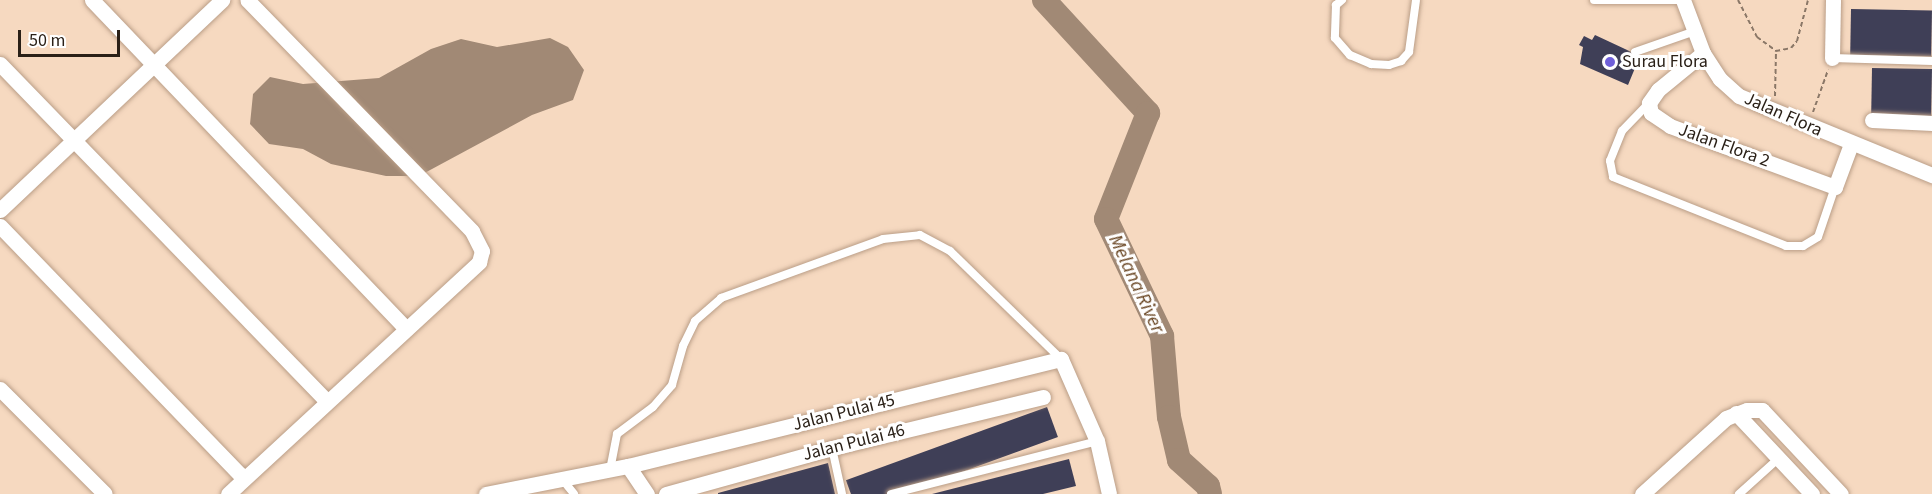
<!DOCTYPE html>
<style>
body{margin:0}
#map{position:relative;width:1932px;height:494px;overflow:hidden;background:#f6d9c0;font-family:"Source Sans 3",sans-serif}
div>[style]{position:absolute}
.water>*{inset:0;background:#a18975}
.river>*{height:24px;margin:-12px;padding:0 12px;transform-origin:12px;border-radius:12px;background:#a18975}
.building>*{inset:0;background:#3f3f57;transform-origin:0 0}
.path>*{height:2px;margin-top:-1px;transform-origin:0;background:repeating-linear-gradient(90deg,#8a7767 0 4.5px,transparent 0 7.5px)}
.roads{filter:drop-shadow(0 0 2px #ba9e87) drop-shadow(0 0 2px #ba9e87)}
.lane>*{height:8px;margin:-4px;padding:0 4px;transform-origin:4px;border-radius:4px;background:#fff}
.street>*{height:15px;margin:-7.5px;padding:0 7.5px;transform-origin:7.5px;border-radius:7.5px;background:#fff}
.dots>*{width:16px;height:16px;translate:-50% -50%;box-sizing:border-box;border:3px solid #fff;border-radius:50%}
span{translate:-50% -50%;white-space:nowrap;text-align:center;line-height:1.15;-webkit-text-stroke:6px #fff;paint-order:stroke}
.poi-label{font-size:18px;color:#2a2017}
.left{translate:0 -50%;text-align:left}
.street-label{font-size:18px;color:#2a2017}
.water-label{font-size:20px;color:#684421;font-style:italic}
.scale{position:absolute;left:18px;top:30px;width:102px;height:27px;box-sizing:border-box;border:3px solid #2a2017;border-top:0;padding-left:8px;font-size:18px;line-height:21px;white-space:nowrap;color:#2a2017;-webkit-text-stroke:4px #fff;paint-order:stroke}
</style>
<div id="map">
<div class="water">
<i style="clip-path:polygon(550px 38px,568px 47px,584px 70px,573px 100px,532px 115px,419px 176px,386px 176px,331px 164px,303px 149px,269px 144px,250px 124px,253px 94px,270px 77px,303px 84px,379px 78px,431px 49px,461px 39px,497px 47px)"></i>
</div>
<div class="river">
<i style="left:1044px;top:0;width:154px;rotate:47.4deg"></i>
<i style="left:1148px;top:113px;width:114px;rotate:111.6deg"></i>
<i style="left:1106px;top:219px;width:130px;rotate:64.4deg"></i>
<i style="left:1162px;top:336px;width:81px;rotate:85.1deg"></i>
<i style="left:1169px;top:417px;width:44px;rotate:76.9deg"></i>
<i style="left:1179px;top:460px;width:39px;rotate:42deg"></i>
<i style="left:1208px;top:486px;width:8px;rotate:76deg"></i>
</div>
<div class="building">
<i style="left:1851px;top:9px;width:81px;height:46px;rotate:1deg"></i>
<i style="clip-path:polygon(1595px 35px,1640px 56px,1628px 85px,1580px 64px,1583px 47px,1579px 45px,1584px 36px,1592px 40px)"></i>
<i style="left:1872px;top:68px;width:60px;height:47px;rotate:1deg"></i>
<i style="left:1047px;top:407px;width:32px;height:214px;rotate:70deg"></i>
<i style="clip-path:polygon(1069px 459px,1076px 486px,1043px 494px,932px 494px)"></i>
<i style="clip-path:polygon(828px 463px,835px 494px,718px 494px,718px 493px)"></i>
</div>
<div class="path">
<i style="left:1738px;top:0;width:42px;rotate:62.8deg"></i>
<i style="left:1757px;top:37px;width:24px;rotate:36deg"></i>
<i style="left:1776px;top:51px;width:15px;rotate:-11deg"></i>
<i style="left:1791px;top:48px;width:9px;rotate:-49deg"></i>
<i style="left:1797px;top:41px;width:42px;rotate:-75deg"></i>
<i style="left:1775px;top:96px;width:45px;rotate:-88.7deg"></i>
<i style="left:1813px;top:112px;width:45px;rotate:-70.3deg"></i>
</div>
<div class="roads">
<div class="lane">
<i style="left:1342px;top:0;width:8px;rotate:140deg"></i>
<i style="left:1336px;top:5px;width:33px;rotate:92deg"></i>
<i style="left:1335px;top:38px;width:23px;rotate:49deg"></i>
<i style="left:1350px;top:55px;width:23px;rotate:23deg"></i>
<i style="left:1371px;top:64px;width:18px;rotate:3deg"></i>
<i style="left:1389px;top:65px;width:13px;rotate:-18deg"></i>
<i style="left:1401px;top:61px;width:12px;rotate:-48deg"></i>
<i style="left:1409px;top:52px;width:52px;rotate:-82.3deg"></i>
<i style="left:1594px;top:0;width:86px"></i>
<i style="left:1635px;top:52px;width:60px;rotate:-19.3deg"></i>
<i style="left:1832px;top:58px;width:100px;rotate:1.7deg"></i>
<i style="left:1649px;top:103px;width:39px;rotate:134deg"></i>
<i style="left:1622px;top:131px;width:32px;rotate:112deg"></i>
<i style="left:1610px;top:161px;width:16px;rotate:79deg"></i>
<i style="left:1613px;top:177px;width:186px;rotate:21.7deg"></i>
<i style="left:1786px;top:246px;width:17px"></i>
<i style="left:1803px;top:246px;width:17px;rotate:-31deg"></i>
<i style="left:1818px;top:237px;width:53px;rotate:-71.2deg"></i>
<i style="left:832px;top:448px;width:47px;rotate:77.7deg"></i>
<i style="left:610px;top:470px;width:37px;rotate:-79deg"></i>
<i style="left:617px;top:434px;width:45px;rotate:-36.9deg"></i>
<i style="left:653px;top:407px;width:29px;rotate:-49deg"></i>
<i style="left:672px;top:385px;width:41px;rotate:-74.2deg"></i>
<i style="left:683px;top:346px;width:28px;rotate:-64deg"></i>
<i style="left:695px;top:321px;width:35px;rotate:-41deg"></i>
<i style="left:721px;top:298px;width:172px;rotate:-20deg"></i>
<i style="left:883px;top:239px;width:37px;rotate:-6deg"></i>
<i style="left:920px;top:235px;width:34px;rotate:28deg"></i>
<i style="left:950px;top:251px;width:155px;rotate:44.2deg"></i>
<i style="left:562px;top:479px;width:19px;rotate:51deg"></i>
<i style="left:891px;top:494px;width:213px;rotate:-14.4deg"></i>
<i style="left:1739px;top:494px;width:54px;rotate:-42deg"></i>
</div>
<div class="street">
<i style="left:92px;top:0;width:455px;rotate:46.3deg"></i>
<i style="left:1683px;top:0;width:57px;rotate:69.3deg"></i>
<i style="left:1703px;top:53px;width:31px;rotate:57deg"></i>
<i style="left:1720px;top:79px;width:25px;rotate:42deg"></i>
<i style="left:1739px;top:96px;width:209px;rotate:22.3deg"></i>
<i style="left:1703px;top:53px;width:58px;rotate:140.6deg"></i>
<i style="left:1658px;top:90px;width:16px;rotate:125deg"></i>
<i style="left:1649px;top:103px;width:10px;rotate:79deg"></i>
<i style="left:1651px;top:113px;width:23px;rotate:34deg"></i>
<i style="left:1670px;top:126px;width:176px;rotate:20.3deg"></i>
<i style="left:1835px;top:187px;width:46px;rotate:-69.6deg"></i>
<i style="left:1832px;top:58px;width:58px;rotate:-89deg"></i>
<i style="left:0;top:64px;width:470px;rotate:45.9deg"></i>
<i style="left:1872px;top:120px;width:60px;rotate:2.9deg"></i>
<i style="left:0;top:210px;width:306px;rotate:-43.4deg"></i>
<i style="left:0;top:226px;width:351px;rotate:46deg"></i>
<i style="left:0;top:389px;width:148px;rotate:45deg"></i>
<i style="left:1736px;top:413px;width:111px;rotate:46.8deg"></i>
<i style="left:628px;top:466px;width:34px;rotate:56deg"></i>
<i style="left:228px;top:494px;width:342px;rotate:-42.7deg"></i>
<i style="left:479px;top:262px;width:11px;rotate:-75deg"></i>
<i style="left:482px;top:251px;width:22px;rotate:-117deg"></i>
<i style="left:472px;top:231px;width:322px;rotate:-134.2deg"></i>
<i style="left:486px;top:494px;width:145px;rotate:-11.2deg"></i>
<i style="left:628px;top:466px;width:446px;rotate:-13.9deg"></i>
<i style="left:1061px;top:359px;width:90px;rotate:66.3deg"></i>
<i style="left:1097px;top:441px;width:54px;rotate:77.2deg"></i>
<i style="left:666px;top:494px;width:172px;rotate:-15.5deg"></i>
<i style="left:832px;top:448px;width:217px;rotate:-13.6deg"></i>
<i style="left:1642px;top:494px;width:113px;rotate:-42.1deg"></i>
<i style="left:1726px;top:418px;width:22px;rotate:-21deg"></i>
<i style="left:1747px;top:410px;width:15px"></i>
<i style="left:1762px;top:410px;width:115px;rotate:46.8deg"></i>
</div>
</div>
<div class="dots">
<i style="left:1610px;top:62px;background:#6f5fd9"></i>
</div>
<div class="poi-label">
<span class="left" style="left:1622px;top:62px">Surau Flora</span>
</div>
<div class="street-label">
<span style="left:1783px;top:115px;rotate:24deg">Jalan Flora</span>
<span style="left:1724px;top:146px;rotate:20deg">Jalan Flora 2</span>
<span style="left:844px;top:413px;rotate:-14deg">Jalan Pulai 45</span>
<span style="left:854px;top:443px;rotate:-14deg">Jalan Pulai 46</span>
</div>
<div class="water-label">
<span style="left:1136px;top:284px;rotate:65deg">Melana River</span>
</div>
<div class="scale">50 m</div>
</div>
